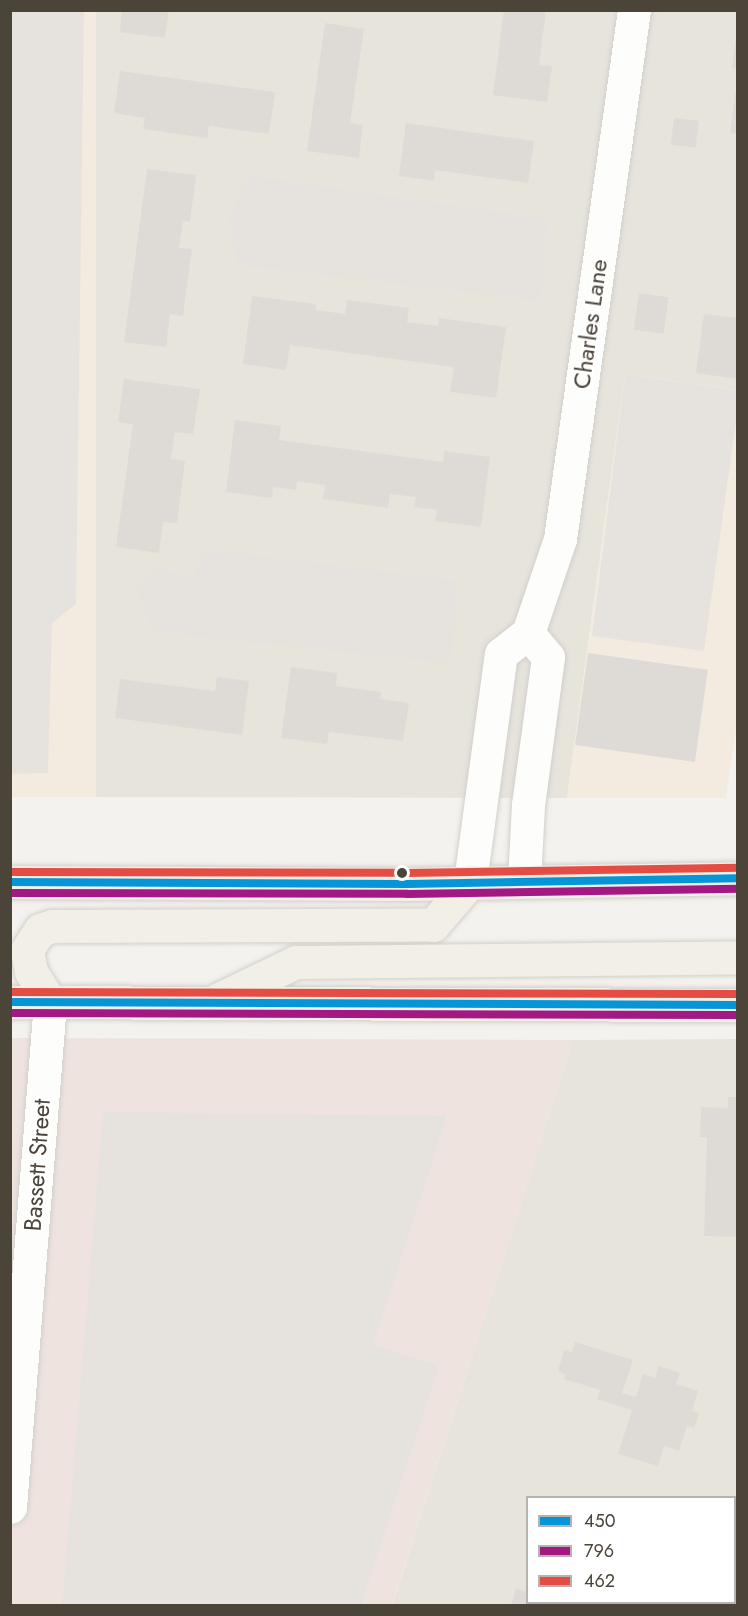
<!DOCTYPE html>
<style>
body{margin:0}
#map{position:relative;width:748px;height:1616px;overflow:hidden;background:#f4f2ee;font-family:Jost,sans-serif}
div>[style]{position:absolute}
.residential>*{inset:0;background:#e7e4dc}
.commercial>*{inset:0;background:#f3ebdf;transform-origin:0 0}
.medical>*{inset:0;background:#eee3df}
.parking>*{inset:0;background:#e6e3df}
.building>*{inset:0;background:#dedbd6;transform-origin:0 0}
.roads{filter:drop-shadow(0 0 2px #d2d0cb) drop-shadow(0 0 2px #d2d0cb)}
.minor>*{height:33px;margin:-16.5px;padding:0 16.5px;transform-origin:16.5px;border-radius:16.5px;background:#fdfdfc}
.major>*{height:33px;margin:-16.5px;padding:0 16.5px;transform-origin:16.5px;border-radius:16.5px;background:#f2efe6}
.bus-1>*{height:8px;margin:-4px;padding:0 4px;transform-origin:4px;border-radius:4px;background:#0696d7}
.bus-2>*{height:8px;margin:-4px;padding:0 4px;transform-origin:4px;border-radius:4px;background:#a31984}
.bus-3>*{height:8px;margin:-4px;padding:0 4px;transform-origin:4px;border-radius:4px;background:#e54c44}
.dots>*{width:16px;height:16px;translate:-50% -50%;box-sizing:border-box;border:3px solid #fff;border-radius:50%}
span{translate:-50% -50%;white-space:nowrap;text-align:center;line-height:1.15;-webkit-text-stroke:4.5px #fff;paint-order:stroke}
.street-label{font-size:24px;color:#4b4439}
.frame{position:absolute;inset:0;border:12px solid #4b4439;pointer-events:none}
.legend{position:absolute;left:526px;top:1496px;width:210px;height:108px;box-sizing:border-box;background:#fff;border:2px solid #b7b4b0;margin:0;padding:8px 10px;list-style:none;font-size:18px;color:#4b4439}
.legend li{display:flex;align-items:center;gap:12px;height:30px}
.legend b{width:30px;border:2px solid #b7b4b0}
</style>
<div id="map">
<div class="residential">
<i style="clip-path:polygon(96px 11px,737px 11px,737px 390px,625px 374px,567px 798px,87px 797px)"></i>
<i style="clip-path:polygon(evenodd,737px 1039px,737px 1605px,392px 1606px,573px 1040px,737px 1039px,528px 1498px,734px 1498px,734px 1602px,528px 1602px,528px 1498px)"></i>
</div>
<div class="commercial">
<i style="left:11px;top:11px;width:85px;height:786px"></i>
<i style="clip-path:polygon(625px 374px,737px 390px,738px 715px,726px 798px,567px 798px)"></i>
</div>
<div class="medical">
<i style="clip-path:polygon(11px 1038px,573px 1040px,392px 1605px,11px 1606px)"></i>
</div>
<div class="parking">
<i style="clip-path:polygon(10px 11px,84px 11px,76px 604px,52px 623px,48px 773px,10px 774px)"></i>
<i style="clip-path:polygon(248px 176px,548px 219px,540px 301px,238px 265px,228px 219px)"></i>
<i style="clip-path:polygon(625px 374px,737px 390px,737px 414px,704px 651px,592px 636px)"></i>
<i style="clip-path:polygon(204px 549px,459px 581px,450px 663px,154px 632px,136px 589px,158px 569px,194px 577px)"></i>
<i style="clip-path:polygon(103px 1112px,447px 1116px,373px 1345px,439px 1366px,361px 1605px,62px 1605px)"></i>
</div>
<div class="building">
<i style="clip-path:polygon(122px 10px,169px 10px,165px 38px,120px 32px)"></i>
<i style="clip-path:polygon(504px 10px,546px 10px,539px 65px,552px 66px,547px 102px,493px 95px)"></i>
<i style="clip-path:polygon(325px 23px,364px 29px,350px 123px,363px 125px,359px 158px,307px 151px)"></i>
<i style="clip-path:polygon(736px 38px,738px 38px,738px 69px,732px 68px)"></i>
<i style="clip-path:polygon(120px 71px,275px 92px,269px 134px,209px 126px,207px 138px,143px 129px,145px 118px,114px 113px)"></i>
<i style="clip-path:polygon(735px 94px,738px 94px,738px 134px,730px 133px)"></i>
<i style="left:674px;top:118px;width:25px;height:27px;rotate:7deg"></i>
<i style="clip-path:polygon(406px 123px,534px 141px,528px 183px,435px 170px,434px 181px,399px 176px)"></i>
<i style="clip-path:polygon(147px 169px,196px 175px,190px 222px,183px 221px,179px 248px,192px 249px,183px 316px,170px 314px,166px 347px,124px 342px)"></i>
<i style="left:639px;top:293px;width:30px;height:37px;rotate:8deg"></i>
<i style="clip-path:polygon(252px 296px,316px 304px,316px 310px,345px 314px,347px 300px,409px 308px,407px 322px,438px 326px,439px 318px,506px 327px,496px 398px,450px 392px,454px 367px,290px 345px,286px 370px,243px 364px)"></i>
<i style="clip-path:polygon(704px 314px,738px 318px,738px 379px,696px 373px)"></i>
<i style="clip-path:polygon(124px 379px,200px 389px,193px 434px,175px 432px,171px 459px,185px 461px,177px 523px,163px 522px,159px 553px,116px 547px,133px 424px,118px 422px)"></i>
<i style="clip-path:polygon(235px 420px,281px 426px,279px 440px,443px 462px,444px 451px,490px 457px,481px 527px,435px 521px,437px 510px,414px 507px,416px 497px,390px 494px,388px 508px,323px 499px,325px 485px,297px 481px,296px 490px,273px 487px,272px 498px,226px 492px)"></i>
<i style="left:588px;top:653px;width:121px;height:93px;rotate:8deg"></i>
<i style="clip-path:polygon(291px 667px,337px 673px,336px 686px,381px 692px,380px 699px,409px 703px,403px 741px,329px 732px,327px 744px,281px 738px)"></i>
<i style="clip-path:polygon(217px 677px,249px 681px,242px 735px,115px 718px,120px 679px,215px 691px)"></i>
<i style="clip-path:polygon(728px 1097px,738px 1097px,738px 1237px,704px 1236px,707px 1137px,700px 1137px,701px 1107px,728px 1108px)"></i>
<i style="clip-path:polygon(575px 1342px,633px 1360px,622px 1393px,636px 1397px,643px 1374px,655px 1378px,659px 1366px,680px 1373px,676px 1384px,698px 1391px,692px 1411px,699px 1413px,694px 1428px,687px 1426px,679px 1451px,664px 1446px,658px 1466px,618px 1454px,632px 1410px,597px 1399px,600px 1390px,564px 1379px,565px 1374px,558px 1371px,564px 1350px,572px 1352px)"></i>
<i style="clip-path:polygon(516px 1589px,528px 1592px,528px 1602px,567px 1606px,511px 1606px)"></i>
</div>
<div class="roads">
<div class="minor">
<i style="left:524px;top:881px;width:76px;rotate:-87deg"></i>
<i style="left:528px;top:805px;width:149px;rotate:-82.3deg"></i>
<i style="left:548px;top:657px;width:31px;rotate:-130deg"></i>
<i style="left:470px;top:882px;width:230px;rotate:-82.3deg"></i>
<i style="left:501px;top:654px;width:34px;rotate:-38deg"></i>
<i style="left:528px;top:633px;width:99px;rotate:-71.2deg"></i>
<i style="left:560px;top:539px;width:534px;rotate:-82.04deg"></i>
<i style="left:10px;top:1507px;width:507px;rotate:-85.47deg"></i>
</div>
<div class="major">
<i style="left:10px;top:882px;width:397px;rotate:0.3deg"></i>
<i style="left:407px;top:884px;width:331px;rotate:-1deg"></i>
<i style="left:217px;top:1000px;width:88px;rotate:-25.7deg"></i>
<i style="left:296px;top:962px;width:442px;rotate:-0.6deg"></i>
<i style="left:10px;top:1002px;width:728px;rotate:0.24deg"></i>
<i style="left:50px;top:1002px;width:36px;rotate:-122deg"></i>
<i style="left:31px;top:971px;width:21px;rotate:-101deg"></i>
<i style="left:27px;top:950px;width:24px;rotate:-57deg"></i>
<i style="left:40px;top:930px;width:13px;rotate:-18deg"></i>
<i style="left:52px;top:926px;width:381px;rotate:-0.2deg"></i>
<i style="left:433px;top:925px;width:57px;rotate:-49.3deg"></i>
</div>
</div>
<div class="bus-1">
<i style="left:10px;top:882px;width:397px;rotate:0.3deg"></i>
<i style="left:407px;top:884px;width:331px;rotate:-1deg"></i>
<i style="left:10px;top:1002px;width:728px;rotate:0.24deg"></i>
</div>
<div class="bus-2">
<i style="left:10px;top:893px;width:397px;rotate:0.1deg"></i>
<i style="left:407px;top:894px;width:331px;rotate:-0.9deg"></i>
<i style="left:10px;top:1013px;width:728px;rotate:0.16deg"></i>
</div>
<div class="bus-3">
<i style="left:10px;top:872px;width:397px;rotate:0.1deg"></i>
<i style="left:407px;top:873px;width:331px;rotate:-0.9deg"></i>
<i style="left:10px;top:992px;width:728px;rotate:0.16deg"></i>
</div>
<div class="dots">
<i style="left:402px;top:873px;background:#4b4439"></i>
</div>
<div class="street-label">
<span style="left:590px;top:324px;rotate:-82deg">Charles Lane</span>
<span style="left:37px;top:1165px;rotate:-86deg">Bassett Street</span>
</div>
<div class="frame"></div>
<ul class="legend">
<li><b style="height:8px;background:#0696d7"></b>450</li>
<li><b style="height:8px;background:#a31984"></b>796</li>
<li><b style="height:8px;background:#e54c44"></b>462</li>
</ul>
</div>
